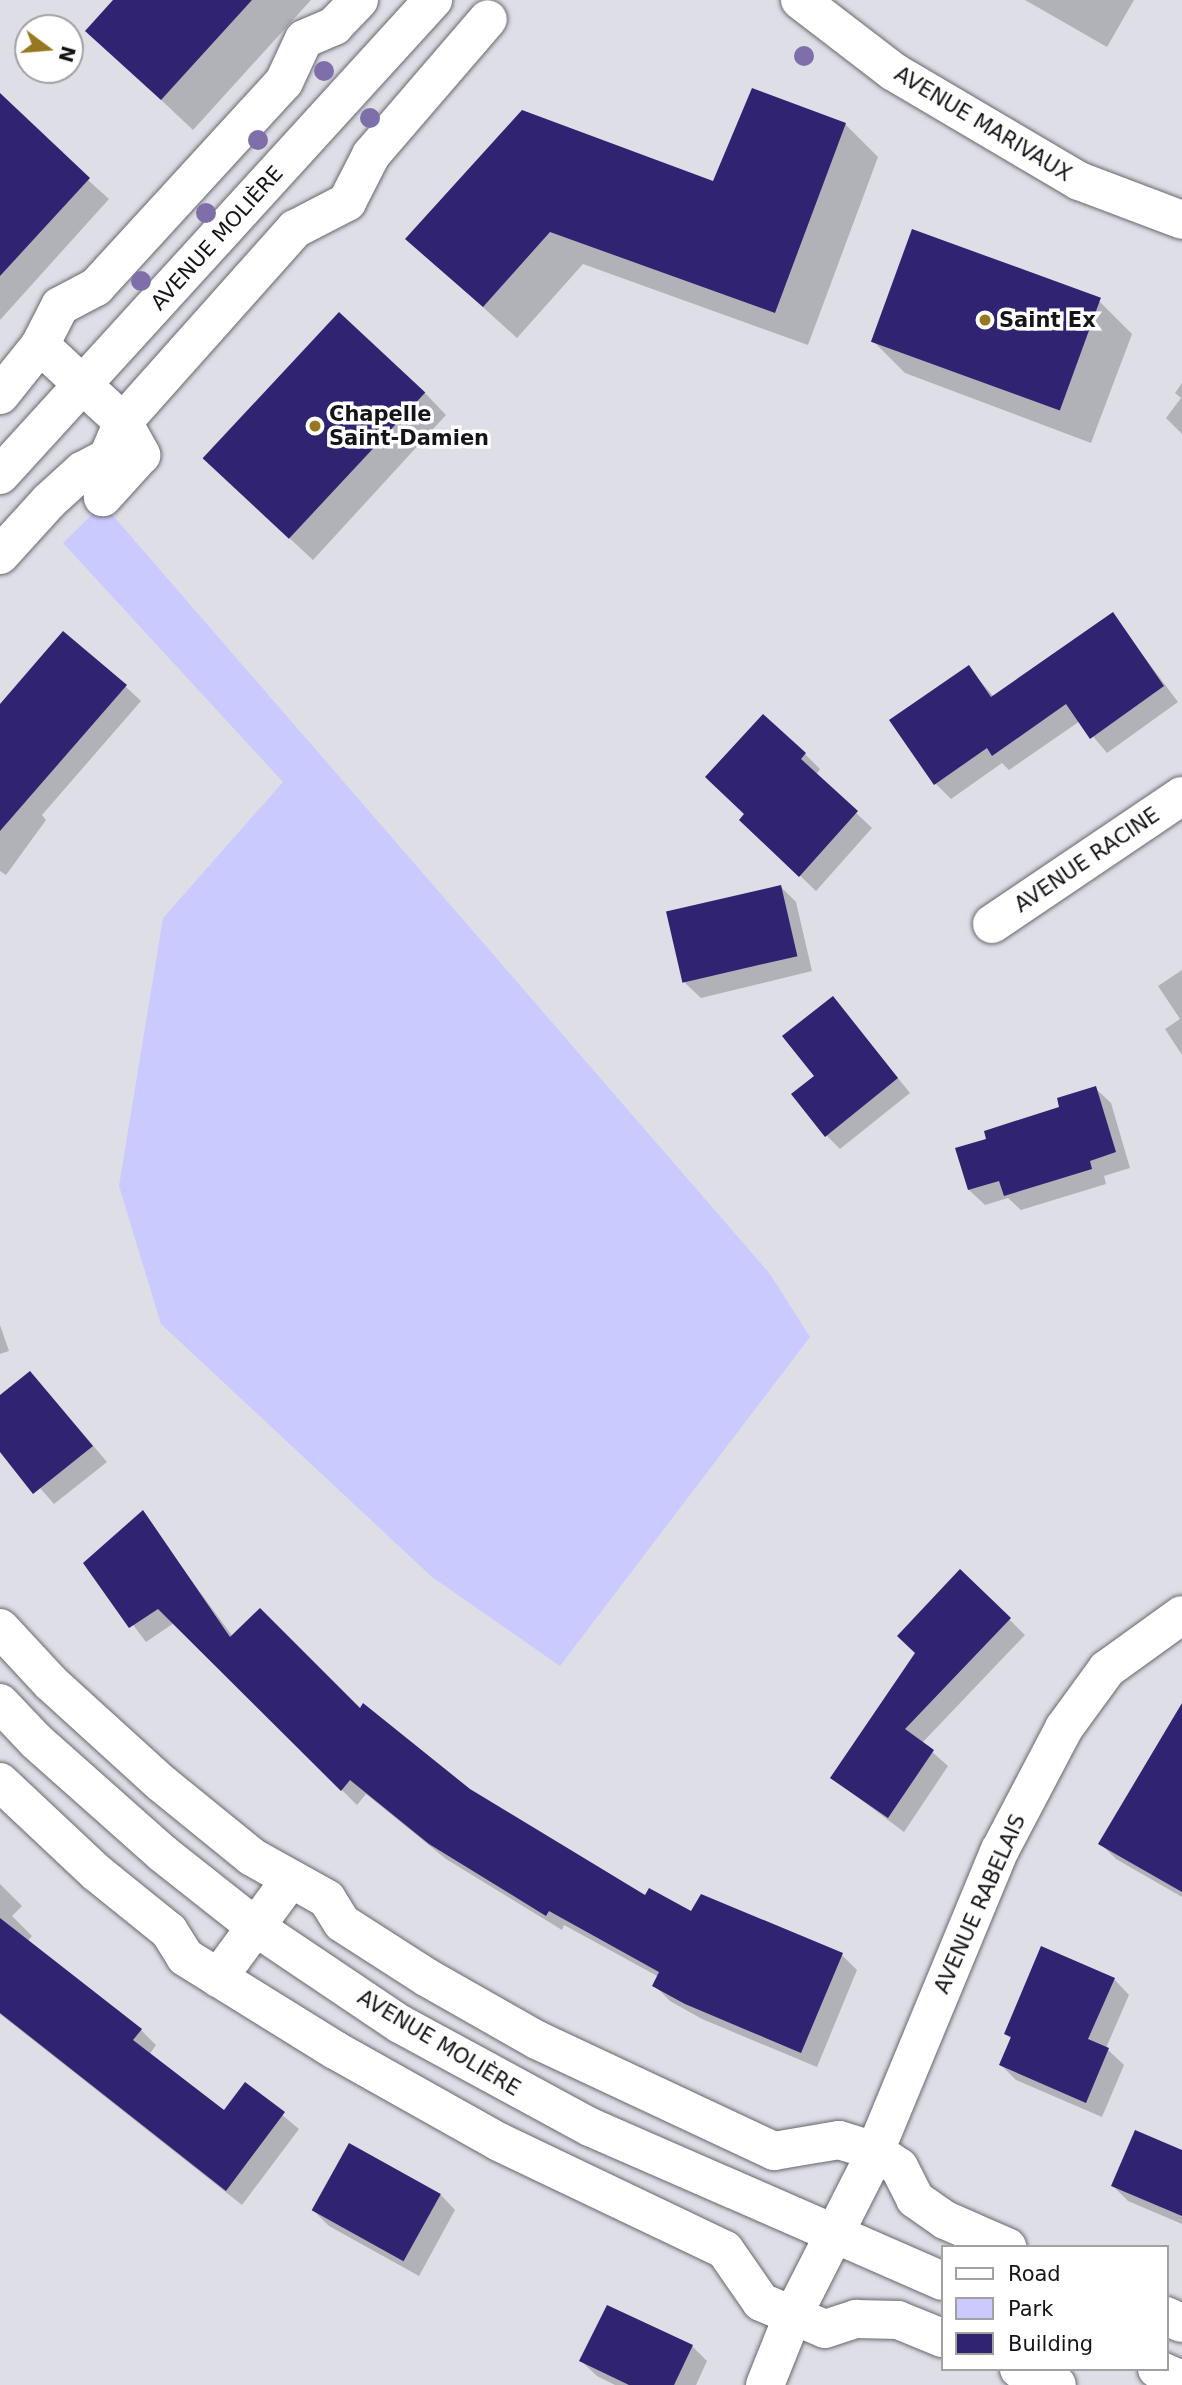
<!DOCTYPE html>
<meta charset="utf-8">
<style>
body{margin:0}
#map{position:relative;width:1182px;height:2385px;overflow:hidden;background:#dedee7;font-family:"DejaVu Sans",sans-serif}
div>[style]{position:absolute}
.green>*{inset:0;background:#cacaff}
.shadow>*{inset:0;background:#0003}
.building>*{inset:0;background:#302371;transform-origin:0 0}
.roads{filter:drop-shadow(0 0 2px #67676e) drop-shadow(0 0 2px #67676e)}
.minor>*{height:38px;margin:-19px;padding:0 19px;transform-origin:19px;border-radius:19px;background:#fff}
.trees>*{width:20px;height:20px;margin:-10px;border-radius:50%;background:#7e6fab}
.dots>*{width:19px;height:19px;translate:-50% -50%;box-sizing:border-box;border:4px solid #fff;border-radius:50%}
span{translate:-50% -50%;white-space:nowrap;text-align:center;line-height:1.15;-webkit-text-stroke:7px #fff;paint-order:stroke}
.street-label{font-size:21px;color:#141518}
.poi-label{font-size:21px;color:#141518;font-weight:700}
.left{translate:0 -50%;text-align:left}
.legend{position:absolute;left:941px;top:2245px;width:228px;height:126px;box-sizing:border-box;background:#fff;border:2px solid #a1a1a3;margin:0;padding:9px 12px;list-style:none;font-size:21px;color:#141518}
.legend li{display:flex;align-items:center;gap:14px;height:35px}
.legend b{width:35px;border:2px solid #a1a1a3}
.north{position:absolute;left:14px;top:14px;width:70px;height:70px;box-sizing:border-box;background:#fff;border:2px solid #a1a1a3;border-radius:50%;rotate:106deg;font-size:19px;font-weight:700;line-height:28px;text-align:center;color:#141518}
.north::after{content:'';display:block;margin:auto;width:24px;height:32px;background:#97771f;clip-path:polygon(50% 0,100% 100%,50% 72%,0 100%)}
</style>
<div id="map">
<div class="green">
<i style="clip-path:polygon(103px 504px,770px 1274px,810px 1337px,560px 1666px,432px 1577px,161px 1324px,119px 1186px,163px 918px,283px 782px,63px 543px)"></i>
</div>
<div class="shadow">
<i style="clip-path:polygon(116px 0,311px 0,193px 130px,88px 31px)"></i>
<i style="clip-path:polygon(1025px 0,1134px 0,1107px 47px)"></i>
<i style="clip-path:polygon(0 101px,109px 199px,0 320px)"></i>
<i style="clip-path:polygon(845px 124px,878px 157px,808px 345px,583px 264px,517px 338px,408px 239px,714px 183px)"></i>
<i style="clip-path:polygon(913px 231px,1099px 301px,1132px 334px,1091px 443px,905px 373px,872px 340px)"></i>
<i style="clip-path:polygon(1182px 383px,1182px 434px,1166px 418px,1181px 398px,1175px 393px)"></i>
<i style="clip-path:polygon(425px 393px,446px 415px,313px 560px,228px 481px)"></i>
<i style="clip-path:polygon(1112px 614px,1178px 702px,1107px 753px,1080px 721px,1009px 770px,1002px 763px,951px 799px,936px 784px,968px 667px,994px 697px)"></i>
<i style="clip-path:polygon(125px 686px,141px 701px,42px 815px,46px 820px,6px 875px,0 871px,0 707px)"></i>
<i style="clip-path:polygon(805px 754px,820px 769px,816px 775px,872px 828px,816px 891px,742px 820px)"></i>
<i style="clip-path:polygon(781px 887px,796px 902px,812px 971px,701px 998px,685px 983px)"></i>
<i style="clip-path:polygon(1182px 970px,1182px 1055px,1165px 1029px,1180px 1019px,1158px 986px)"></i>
<i style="clip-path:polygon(833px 998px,910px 1093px,840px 1149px,826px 1135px,817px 1076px)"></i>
<i style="clip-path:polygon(1095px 1088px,1111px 1103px,1130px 1168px,1104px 1176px,1106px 1184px,1021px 1210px,1008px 1198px,985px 1205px,969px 1190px,989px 1140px,1061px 1108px)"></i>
<i style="clip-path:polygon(0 1325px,9px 1351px,0 1354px)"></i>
<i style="clip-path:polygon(45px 1389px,107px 1462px,54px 1504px,0 1442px,0 1397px)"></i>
<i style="clip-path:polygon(142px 1513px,233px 1637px,360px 1710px,469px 1790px,645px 1898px,842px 1955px,857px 1970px,817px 2067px,702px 2019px,670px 2001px,654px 1985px,659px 1977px,564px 1925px,562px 1930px,446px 1859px,366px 1794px,357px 1805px,174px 1623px,146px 1642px,86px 1563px)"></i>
<i style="clip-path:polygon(960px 1571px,1025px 1635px,922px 1743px,948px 1766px,904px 1832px,832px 1778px,917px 1653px)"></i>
<i style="clip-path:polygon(1182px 1757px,1182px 1897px,1116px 1859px,1101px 1844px)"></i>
<i style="clip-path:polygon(0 1884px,22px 1906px,12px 1916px,32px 1936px,27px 1942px,141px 2030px,156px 2045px,149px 2055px,224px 2112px,245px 2084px,299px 2129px,242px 2205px,0 2014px)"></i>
<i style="clip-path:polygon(1114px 1979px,1129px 1995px,1106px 2048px,1124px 2065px,1102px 2117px,1016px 2080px,1001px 2065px,1012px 2040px,1006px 2034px)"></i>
<i style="clip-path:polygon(1182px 2152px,1182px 2224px,1128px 2201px,1113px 2186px)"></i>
<i style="clip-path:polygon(440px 2194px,455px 2210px,419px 2276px,329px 2226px,314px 2211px)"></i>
<i style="clip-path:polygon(692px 2346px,707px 2361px,696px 2385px,615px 2385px,597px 2376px,581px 2361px)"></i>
</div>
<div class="building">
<i style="clip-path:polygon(113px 0,252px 0,161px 100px,85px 31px)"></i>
<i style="clip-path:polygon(752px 88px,846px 123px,775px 313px,550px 232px,483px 307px,405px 239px,522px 110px,713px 181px)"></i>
<i style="clip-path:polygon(0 93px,90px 178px,0 276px)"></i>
<i style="left:912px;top:229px;width:201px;height:120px;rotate:20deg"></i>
<i style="left:339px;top:312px;width:118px;height:200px;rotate:43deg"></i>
<i style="clip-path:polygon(1113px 612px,1164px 686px,1090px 739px,1066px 704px,992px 756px,987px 748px,934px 785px,889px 720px,969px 665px,991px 697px)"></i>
<i style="clip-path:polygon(63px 631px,127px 685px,0 831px,0 704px)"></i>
<i style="clip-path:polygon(763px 714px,806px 753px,801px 759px,858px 811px,799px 877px,739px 820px,744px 814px,705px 777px)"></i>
<i style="left:781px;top:885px;width:73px;height:118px;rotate:77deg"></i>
<i style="clip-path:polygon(833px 996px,898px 1078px,825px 1137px,791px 1094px,814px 1076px,782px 1036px)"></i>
<i style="clip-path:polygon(1096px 1086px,1116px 1152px,1090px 1161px,1092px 1169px,1004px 1196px,999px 1181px,968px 1190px,955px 1148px,986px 1139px,984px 1131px,1059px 1107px,1057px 1098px)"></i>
<i style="clip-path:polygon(30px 1371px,93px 1446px,33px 1494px,0 1452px,0 1395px)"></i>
<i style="clip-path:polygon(143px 1510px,230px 1637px,260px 1608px,360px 1708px,363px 1703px,470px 1789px,645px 1895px,649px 1888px,691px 1911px,701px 1894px,843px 1953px,801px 2053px,685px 2004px,652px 1986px,659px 1972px,549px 1911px,546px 1916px,429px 1844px,350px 1780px,341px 1791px,158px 1609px,129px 1628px,83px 1563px)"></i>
<i style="clip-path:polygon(960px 1569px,1011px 1618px,905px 1729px,934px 1750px,888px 1818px,830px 1778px,915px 1653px,897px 1636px)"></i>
<i style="clip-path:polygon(1182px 1703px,1182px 1892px,1098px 1844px)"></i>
<i style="clip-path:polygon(0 1918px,142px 2029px,133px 2040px,224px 2110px,245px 2082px,285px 2112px,226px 2191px,0 2013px)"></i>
<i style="clip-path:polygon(1041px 1946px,1115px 1978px,1088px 2039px,1109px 2048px,1086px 2103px,999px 2065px,1011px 2037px,1004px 2034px)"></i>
<i style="clip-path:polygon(1135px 2130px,1182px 2150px,1182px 2216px,1111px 2186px)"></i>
<i style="left:349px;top:2143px;width:105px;height:77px;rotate:29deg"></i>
<i style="clip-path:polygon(607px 2305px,693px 2345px,674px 2385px,629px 2385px,579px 2361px)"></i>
</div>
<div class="roads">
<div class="minor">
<i style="left:800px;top:0;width:118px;rotate:37.5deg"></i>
<i style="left:894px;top:72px;width:215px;rotate:30.5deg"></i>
<i style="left:1079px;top:181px;width:110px;rotate:20.7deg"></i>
<i style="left:40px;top:345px;width:113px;rotate:42.9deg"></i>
<i style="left:123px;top:422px;width:38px;rotate:61deg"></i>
<i style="left:141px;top:455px;width:57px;rotate:132.1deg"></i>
<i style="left:0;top:395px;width:64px;rotate:-51.3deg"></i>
<i style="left:40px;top:345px;width:44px;rotate:-62.9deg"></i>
<i style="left:60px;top:306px;width:41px;rotate:-27.8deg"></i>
<i style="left:96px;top:287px;width:278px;rotate:-47.5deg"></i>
<i style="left:284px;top:82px;width:47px;rotate:-65.1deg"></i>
<i style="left:304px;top:39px;width:33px;rotate:-23deg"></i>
<i style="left:334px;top:26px;width:36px;rotate:-46deg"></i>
<i style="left:0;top:475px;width:643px;rotate:-47.65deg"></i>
<i style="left:0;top:555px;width:73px;rotate:-47.8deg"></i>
<i style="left:49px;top:501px;width:45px;rotate:-42.3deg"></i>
<i style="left:82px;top:471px;width:30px;rotate:-28deg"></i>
<i style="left:108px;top:457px;width:38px;rotate:-67deg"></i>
<i style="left:123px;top:422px;width:259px;rotate:-48.3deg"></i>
<i style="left:295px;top:229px;width:59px;rotate:-27.4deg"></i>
<i style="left:347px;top:202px;width:53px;rotate:-62.9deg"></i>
<i style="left:371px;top:155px;width:179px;rotate:-49.3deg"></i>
<i style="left:992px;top:924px;width:229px;rotate:-34deg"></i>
<i style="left:0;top:1628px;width:75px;rotate:47.2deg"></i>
<i style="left:51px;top:1683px;width:149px;rotate:42.3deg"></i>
<i style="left:161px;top:1783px;width:117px;rotate:39.1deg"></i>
<i style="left:252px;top:1857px;width:86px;rotate:29.2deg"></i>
<i style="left:327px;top:1899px;width:28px;rotate:58deg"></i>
<i style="left:342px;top:1923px;width:100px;rotate:32.7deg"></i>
<i style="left:426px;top:1977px;width:128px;rotate:29.6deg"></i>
<i style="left:537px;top:2040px;width:262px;rotate:25.1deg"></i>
<i style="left:774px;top:2151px;width:66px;rotate:-9.6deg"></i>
<i style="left:839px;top:2140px;width:38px;rotate:17deg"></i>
<i style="left:875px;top:2151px;width:29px;rotate:34deg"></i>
<i style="left:899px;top:2167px;width:36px;rotate:63deg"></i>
<i style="left:915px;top:2199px;width:37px;rotate:35deg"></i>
<i style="left:945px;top:2220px;width:68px;rotate:23.5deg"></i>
<i style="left:0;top:1703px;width:52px;rotate:46.5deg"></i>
<i style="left:36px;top:1741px;width:169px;rotate:41.6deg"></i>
<i style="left:162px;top:1853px;width:121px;rotate:38.3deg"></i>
<i style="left:257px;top:1928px;width:172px;rotate:33.9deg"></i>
<i style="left:400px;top:2024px;width:216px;rotate:28.5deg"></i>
<i style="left:590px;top:2127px;width:384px;rotate:23.6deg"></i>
<i style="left:0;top:1782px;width:133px;rotate:43.2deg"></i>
<i style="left:97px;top:1873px;width:92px;rotate:38.9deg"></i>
<i style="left:169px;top:1931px;width:31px;rotate:58deg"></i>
<i style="left:185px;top:1957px;width:176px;rotate:31.8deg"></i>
<i style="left:335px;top:2050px;width:188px;rotate:29.3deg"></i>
<i style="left:499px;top:2142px;width:250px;rotate:25.5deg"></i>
<i style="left:725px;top:2250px;width:63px;rotate:55.3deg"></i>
<i style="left:761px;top:2302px;width:69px;rotate:22.9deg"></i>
<i style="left:825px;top:2329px;width:33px;rotate:-18deg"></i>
<i style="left:856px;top:2319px;width:42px;rotate:1.4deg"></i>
<i style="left:898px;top:2320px;width:48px;rotate:22.2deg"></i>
<i style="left:218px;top:1978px;width:122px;rotate:-53.7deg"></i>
<i style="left:1166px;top:2316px;width:17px;rotate:24deg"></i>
<i style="left:1019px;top:2369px;width:41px;rotate:22.8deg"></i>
<i style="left:1157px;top:2369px;width:27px;rotate:24deg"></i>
<i style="left:765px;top:2385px;width:75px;rotate:-68.2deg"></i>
<i style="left:793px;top:2315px;width:165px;rotate:-63deg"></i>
<i style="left:868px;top:2168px;width:344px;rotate:-67.5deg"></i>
<i style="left:1000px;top:1850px;width:138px;rotate:-62.3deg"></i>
<i style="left:1064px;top:1728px;width:73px;rotate:-53.9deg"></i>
<i style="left:1107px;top:1669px;width:92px;rotate:-35.8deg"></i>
</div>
</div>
<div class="trees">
<i style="left:804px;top:56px"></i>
<i style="left:324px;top:71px"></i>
<i style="left:370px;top:118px"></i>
<i style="left:258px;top:140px"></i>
<i style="left:206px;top:213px"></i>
<i style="left:141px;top:281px"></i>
</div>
<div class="dots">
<i style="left:985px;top:320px;background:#97771f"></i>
<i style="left:315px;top:426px;background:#97771f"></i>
</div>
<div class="street-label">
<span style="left:983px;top:124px;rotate:31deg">AVENUE MARIVAUX</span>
<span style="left:217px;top:238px;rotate:-48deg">AVENUE MOLIÈRE</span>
<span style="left:1087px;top:860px;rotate:-34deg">AVENUE RACINE</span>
<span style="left:980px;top:1904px;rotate:-66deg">AVENUE RABELAIS</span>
<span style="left:439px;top:2043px;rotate:31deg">AVENUE MOLIÈRE</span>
</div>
<div class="poi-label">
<span class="left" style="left:999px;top:320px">Saint Ex</span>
<span class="left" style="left:329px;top:426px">Chapelle<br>Saint-Damien</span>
</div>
<ul class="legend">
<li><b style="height:9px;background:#fff"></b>Road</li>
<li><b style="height:19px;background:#cacaff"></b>Park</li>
<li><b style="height:19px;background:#302371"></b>Building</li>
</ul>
<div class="north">N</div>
</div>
